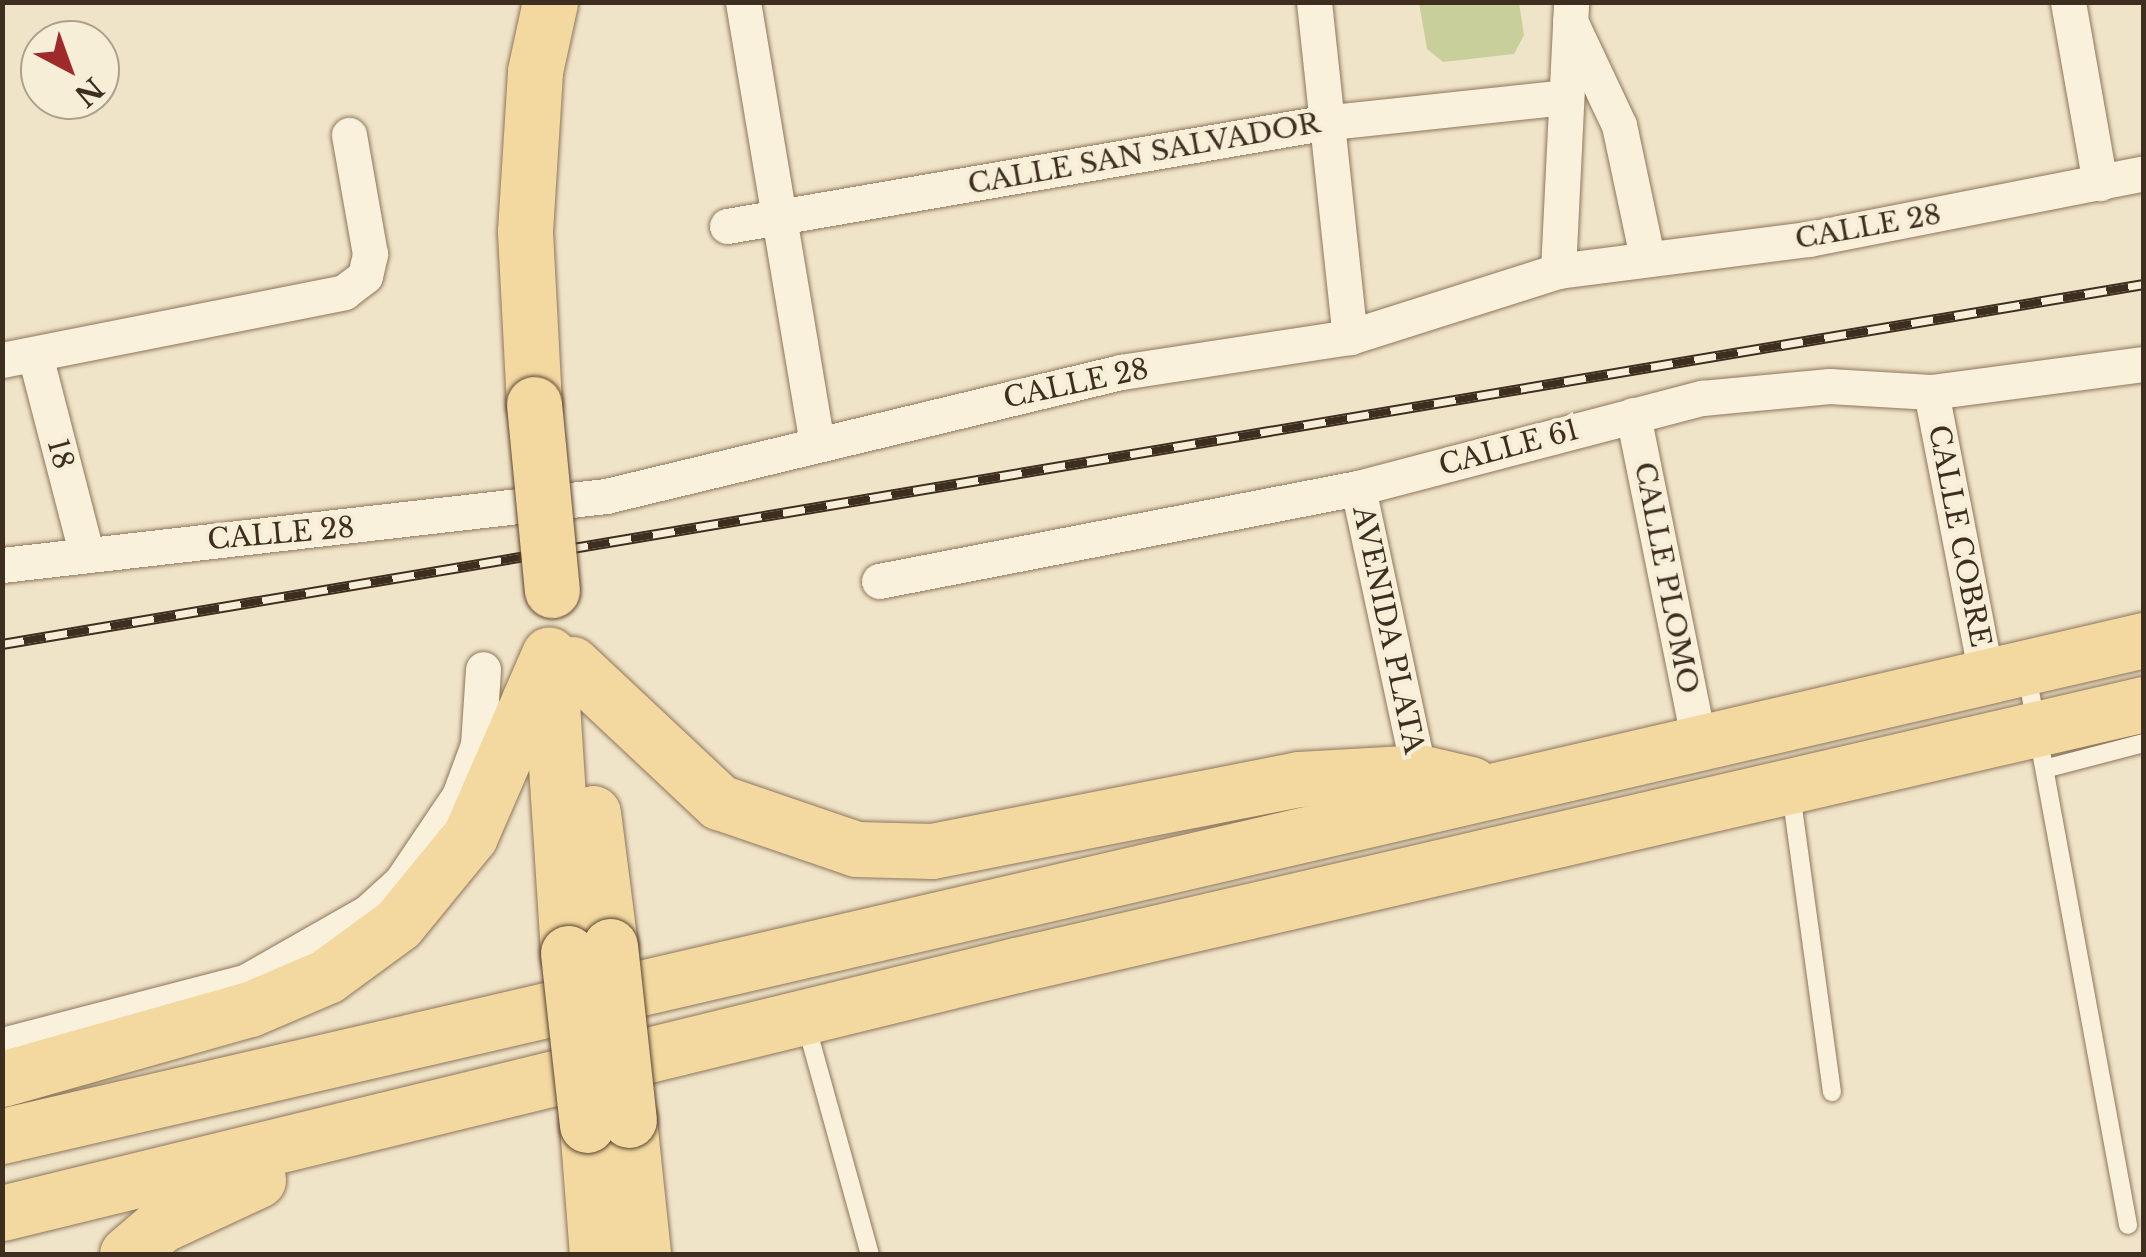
<!DOCTYPE html>
<style>
body{margin:0}
#map{position:relative;width:2146px;height:1257px;overflow:hidden;background:#f0e4c8;font-family:"Libre Baskerville",serif}
div>[style]{position:absolute}
.green>*{inset:0;background:#c9cf9b}
.roads{filter:drop-shadow(0 0 2px #8d765c) drop-shadow(0 0 2px #8d765c)}
.service>*{height:18px;margin:-9px;padding:0 9px;transform-origin:9px;border-radius:9px;background:#faf1dc}
.minor>*{height:35px;margin:-17.5px;padding:0 17.5px;transform-origin:17.5px;border-radius:17.5px;background:#faf1dc}
.primary>*{height:55px;margin:-27.5px;padding:0 27.5px;transform-origin:27.5px;border-radius:27.5px;background:#f3d9a0}
.rail>*{height:11px;margin-top:-5.5px;transform-origin:0;background:repeating-linear-gradient(90deg,#f7eed8 0 22px,#3d2e20 0 44px);box-sizing:border-box;border-block:2px solid #3d2e20}
.bridges{filter:drop-shadow(0 0 2px #5b4430) drop-shadow(0 0 2px #5b4430)}
.primary-bridge>*{height:55px;margin:-27.5px;padding:0 27.5px;transform-origin:27.5px;border-radius:27.5px;background:#f3d9a0}
span{translate:-50% -50%;white-space:nowrap;text-align:center;line-height:1.15;-webkit-text-stroke:8px #f7eed8;paint-order:stroke}
.street-label{font-size:28px;color:#3d2e20}
.frame{position:absolute;inset:0;border:5px solid #3d2e20;pointer-events:none}
.north{position:absolute;left:20px;top:20px;width:100px;height:100px;box-sizing:border-box;background:#f7eed8;border:2px solid #ada18e;border-radius:50%;rotate:139deg;font-size:28px;font-weight:700;line-height:40px;text-align:center;color:#3d2e20}
.north::after{content:'';display:block;margin:auto;width:35px;height:45px;background:#9e2a2b;clip-path:polygon(50% 0,100% 100%,50% 72%,0 100%)}
</style>
<div id="map">
<div class="green">
<i style="clip-path:polygon(1419px 3px,1519px 3px,1524px 35px,1514px 54px,1443px 62px,1427px 49px)"></i>
</div>
<div class="roads">
<div class="service">
<i style="left:2027px;top:675px;width:559px;rotate:79.59deg"></i>
<i style="left:2048px;top:768px;width:99px;rotate:-14.6deg"></i>
<i style="left:1791px;top:793px;width:302px;rotate:82.2deg"></i>
<i style="left:806px;top:1024px;width:239px;rotate:74.5deg"></i>
</div>
<div class="minor">
<i style="left:743px;top:2px;width:444px;rotate:80.5deg"></i>
<i style="left:1314px;top:2px;width:337px;rotate:83.9deg"></i>
<i style="left:2068px;top:2px;width:184px;rotate:80deg"></i>
<i style="left:1570px;top:21px;width:115px;rotate:64.8deg"></i>
<i style="left:1619px;top:125px;width:135px;rotate:78deg"></i>
<i style="left:727px;top:226px;width:604px;rotate:-9.82deg"></i>
<i style="left:1322px;top:123px;width:243px;rotate:-6.1deg"></i>
<i style="left:1558px;top:271px;width:269px;rotate:-87.2deg"></i>
<i style="left:35px;top:355px;width:203px;rotate:75.5deg"></i>
<i style="left:2px;top:360px;width:349px;rotate:-11.2deg"></i>
<i style="left:344px;top:292px;width:26px;rotate:-37deg"></i>
<i style="left:365px;top:276px;width:23px;rotate:-77deg"></i>
<i style="left:370px;top:254px;width:121px;rotate:-100deg"></i>
<i style="left:1931px;top:392px;width:294px;rotate:79deg"></i>
<i style="left:1633px;top:415px;width:334px;rotate:78.6deg"></i>
<i style="left:1358px;top:488px;width:290px;rotate:77.9deg"></i>
<i style="left:2px;top:565px;width:608px;rotate:-6.52deg"></i>
<i style="left:606px;top:496px;width:530px;rotate:-13.54deg"></i>
<i style="left:1121px;top:372px;width:232px;rotate:-8.7deg"></i>
<i style="left:1350px;top:337px;width:218px;rotate:-17.6deg"></i>
<i style="left:1558px;top:271px;width:253px;rotate:-7.3deg"></i>
<i style="left:1809px;top:239px;width:341px;rotate:-11.1deg"></i>
<i style="left:879px;top:581px;width:488px;rotate:-11deg"></i>
<i style="left:1358px;top:488px;width:356px;rotate:-14.7deg"></i>
<i style="left:1702px;top:398px;width:128px;rotate:-5.4deg"></i>
<i style="left:1829px;top:386px;width:102px;rotate:3.4deg"></i>
<i style="left:1931px;top:392px;width:215px;rotate:-7.5deg"></i>
<i style="left:2px;top:1045px;width:253px;rotate:-14.6deg"></i>
<i style="left:247px;top:981px;width:139px;rotate:-29.7deg"></i>
<i style="left:368px;top:912px;width:45px;rotate:-42.3deg"></i>
<i style="left:401px;top:882px;width:104px;rotate:-56deg"></i>
<i style="left:459px;top:796px;width:54px;rotate:-69.6deg"></i>
<i style="left:478px;top:745px;width:76px;rotate:-86.2deg"></i>
</div>
<div class="primary">
<i style="left:534px;top:404px;width:173px;rotate:-93deg"></i>
<i style="left:525px;top:231px;width:160px;rotate:-86.4deg"></i>
<i style="left:535px;top:71px;width:71px;rotate:-77.7deg"></i>
<i style="left:572px;top:664px;width:202px;rotate:43.2deg"></i>
<i style="left:719px;top:802px;width:145px;rotate:18.9deg"></i>
<i style="left:856px;top:849px;width:76px;rotate:1.5deg"></i>
<i style="left:932px;top:851px;width:374px;rotate:-11.1deg"></i>
<i style="left:1299px;top:779px;width:120px;rotate:-3.3deg"></i>
<i style="left:1419px;top:772px;width:53px;rotate:13deg"></i>
<i style="left:550px;top:673px;width:281px;rotate:86.3deg"></i>
<i style="left:593px;top:813px;width:134px;rotate:82.7deg"></i>
<i style="left:2px;top:1079px;width:258px;rotate:-15.8deg"></i>
<i style="left:250px;top:1009px;width:84px;rotate:-23.2deg"></i>
<i style="left:327px;top:976px;width:88px;rotate:-36.2deg"></i>
<i style="left:398px;top:924px;width:114px;rotate:-50.7deg"></i>
<i style="left:470px;top:836px;width:198px;rotate:-66.5deg"></i>
<i style="left:629px;top:1120px;width:135px;rotate:84deg"></i>
<i style="left:587px;top:1125px;width:129px;rotate:85.6deg"></i>
<i style="left:2px;top:1136px;width:2199px;rotate:-13.04deg"></i>
<i style="left:2px;top:1213px;width:1044px;rotate:-13.74deg"></i>
<i style="left:1016px;top:965px;width:1158px;rotate:-13.03deg"></i>
<i style="left:127px;top:1254px;width:45px;rotate:-40.5deg"></i>
<i style="left:161px;top:1225px;width:107px;rotate:-24.9deg"></i>
</div>
</div>
<div class="rail">
<i style="left:2px;top:644px;width:2172px;rotate:-9.54deg"></i>
</div>
<div class="bridges">
<div class="primary-bridge">
<i style="left:534px;top:404px;width:187px;rotate:84.5deg"></i>
<i style="left:610px;top:946px;width:175px;rotate:83.8deg"></i>
<i style="left:568px;top:953px;width:173px;rotate:83.7deg"></i>
</div>
</div>
<div class="street-label">
<span style="left:1144px;top:154px;rotate:-10deg">CALLE SAN SALVADOR</span>
<span style="left:1868px;top:227px;rotate:-10deg">CALLE 28</span>
<span style="left:1076px;top:384px;rotate:-12deg">CALLE 28</span>
<span style="left:1509px;top:448px;rotate:-15deg">CALLE 61</span>
<span style="left:60px;top:454px;rotate:75deg">18</span>
<span style="left:281px;top:534px;rotate:-5deg">CALLE 28</span>
<span style="left:1959px;top:536px;rotate:79deg">CALLE COBRE</span>
<span style="left:1666px;top:578px;rotate:79deg">CALLE PLOMO</span>
<span style="left:1388px;top:630px;rotate:78deg">AVENIDA PLATA</span>
</div>
<div class="frame"></div>
<div class="north">N</div>
</div>
